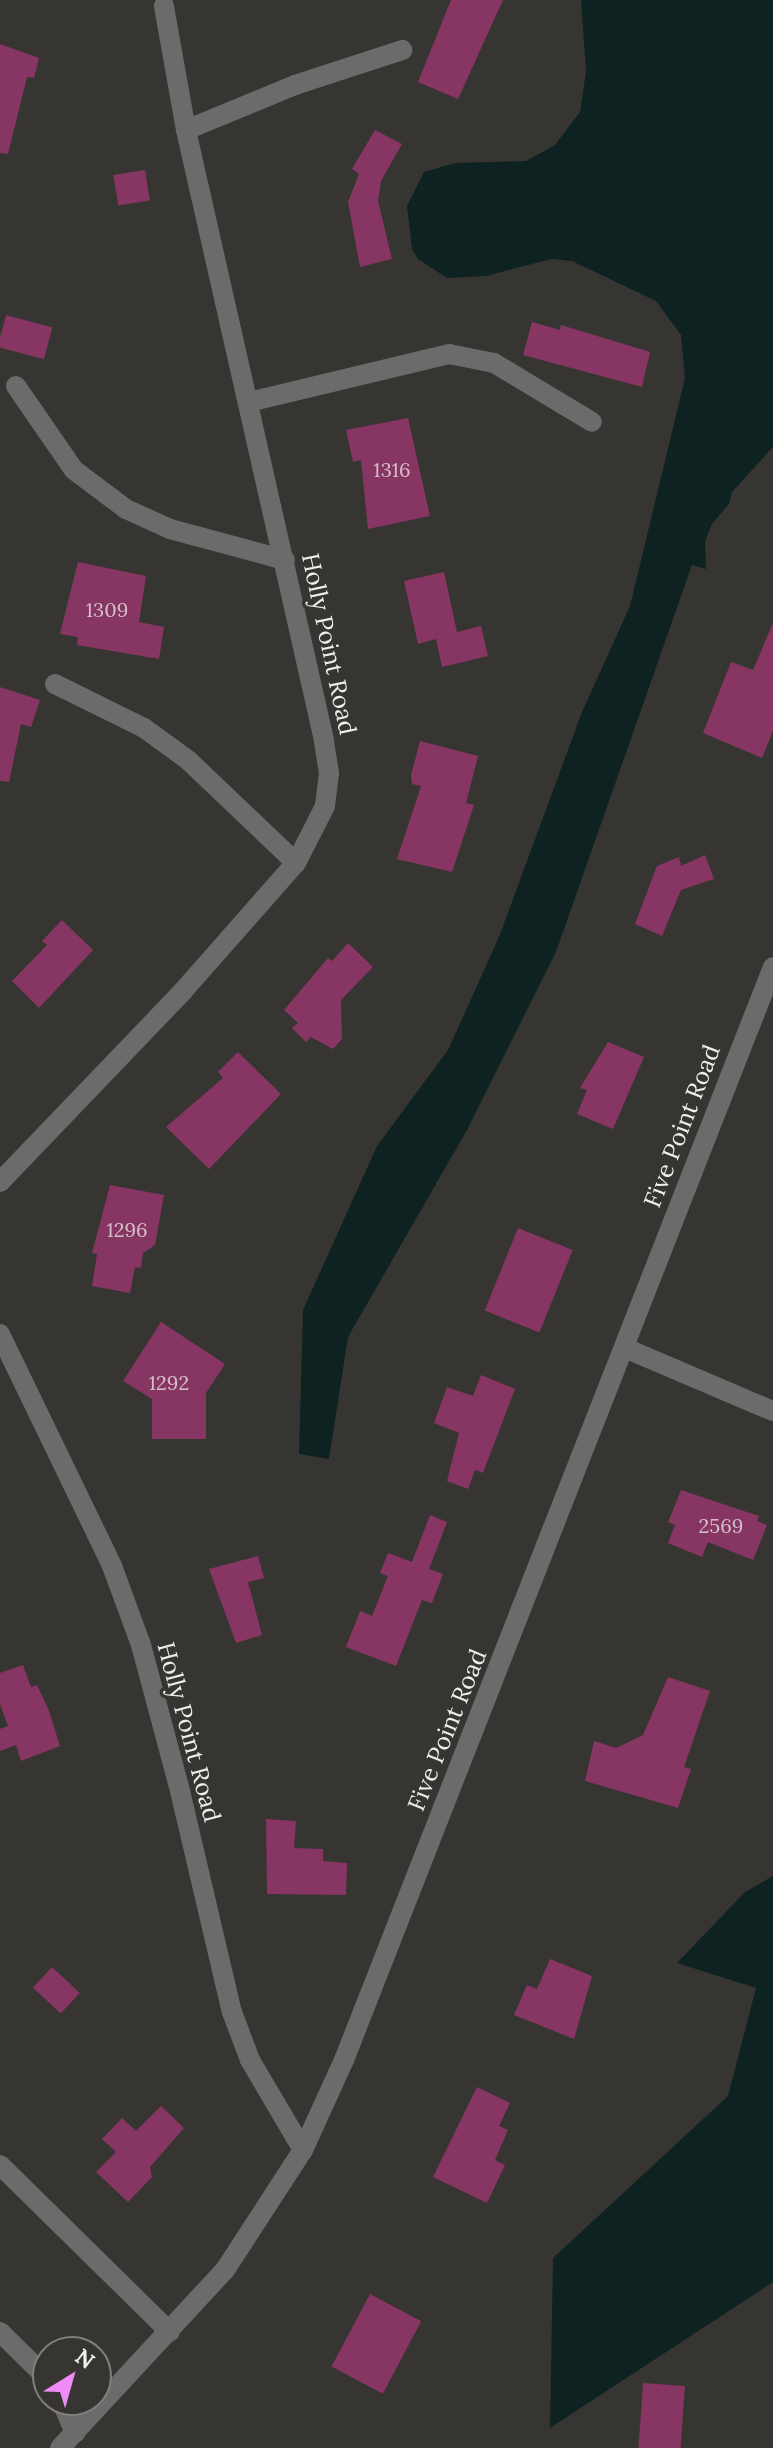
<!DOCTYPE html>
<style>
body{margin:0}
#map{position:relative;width:773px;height:2448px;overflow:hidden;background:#373532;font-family:Lora,serif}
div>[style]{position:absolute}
.water>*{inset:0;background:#0f2222}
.building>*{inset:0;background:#873563;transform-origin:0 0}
.minor>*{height:20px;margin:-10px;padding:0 10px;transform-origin:10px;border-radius:10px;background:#6c6a6b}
span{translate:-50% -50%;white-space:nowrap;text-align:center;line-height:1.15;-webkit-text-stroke:7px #373532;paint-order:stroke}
.number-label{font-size:20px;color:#d5c0ca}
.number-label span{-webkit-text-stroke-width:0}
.street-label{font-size:24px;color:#efeeed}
.north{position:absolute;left:32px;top:2336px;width:80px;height:80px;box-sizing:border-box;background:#373532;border:2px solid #817f7d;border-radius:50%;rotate:37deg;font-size:22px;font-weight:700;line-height:32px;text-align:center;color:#efeeed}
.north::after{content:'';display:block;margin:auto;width:28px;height:36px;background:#ef8bf6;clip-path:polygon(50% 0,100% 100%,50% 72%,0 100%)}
</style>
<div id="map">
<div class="water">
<i style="clip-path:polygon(581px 0,773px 0,773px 447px,732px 492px,729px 504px,712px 524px,705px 541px,706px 569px,692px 565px,556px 952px,467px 1130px,348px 1337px,329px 1459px,299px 1454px,303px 1310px,377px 1146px,448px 1050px,499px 937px,582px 712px,630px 606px,685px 378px,681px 335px,656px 301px,572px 261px,551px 259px,486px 276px,447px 278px,418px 259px,412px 249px,407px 206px,424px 172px,455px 163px,526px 161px,555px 145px,580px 112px,586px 71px)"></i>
<i style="clip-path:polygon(773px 1876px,773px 2282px,550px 2428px,553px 2258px,728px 2096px,756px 1988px,677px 1963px,745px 1892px)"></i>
</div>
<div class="building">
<i style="clip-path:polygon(451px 0,503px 0,458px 99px,418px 82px)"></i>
<i style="clip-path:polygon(0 44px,39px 58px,34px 78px,27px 77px,8px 154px,0 153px)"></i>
<i style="clip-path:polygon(375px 130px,402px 144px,381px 181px,378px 201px,392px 259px,360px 267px,348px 202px,359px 174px,352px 169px)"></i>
<i style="left:145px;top:170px;width:31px;height:32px;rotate:81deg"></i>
<i style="left:6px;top:315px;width:48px;height:33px;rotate:15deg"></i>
<i style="clip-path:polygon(532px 322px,560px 330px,561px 325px,650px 352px,642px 387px,523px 355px)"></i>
<i style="clip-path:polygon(408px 418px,430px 516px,368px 529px,361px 460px,353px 462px,346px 430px)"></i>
<i style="clip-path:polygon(78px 562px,146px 576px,139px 622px,164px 627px,159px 659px,77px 645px,78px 637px,60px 634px)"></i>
<i style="clip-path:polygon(444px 572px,457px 632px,481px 626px,488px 656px,442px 667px,436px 639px,418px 644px,404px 581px)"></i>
<i style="clip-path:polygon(773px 623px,773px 731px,762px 758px,703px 733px,731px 662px,753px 670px)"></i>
<i style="clip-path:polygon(0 687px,40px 700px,31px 727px,21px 724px,9px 782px,0 781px)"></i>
<i style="clip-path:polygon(420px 741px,478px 756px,466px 803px,474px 805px,452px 872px,397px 859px,421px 786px,412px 784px,411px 775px)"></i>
<i style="clip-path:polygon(705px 855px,714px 879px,681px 890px,662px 936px,635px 924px,657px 866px,679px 857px,681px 866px)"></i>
<i style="clip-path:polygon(62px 920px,93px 950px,39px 1008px,12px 981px,47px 945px,42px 941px)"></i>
<i style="clip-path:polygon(348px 943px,373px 967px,341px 1000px,342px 1039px,333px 1049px,311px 1037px,306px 1042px,292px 1028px,298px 1023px,284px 1010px,328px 958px,332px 961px)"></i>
<i style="clip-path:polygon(608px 1042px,644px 1057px,613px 1129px,577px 1114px,587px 1090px,580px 1088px)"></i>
<i style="clip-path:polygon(238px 1052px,281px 1094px,209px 1169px,166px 1127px,223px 1078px,218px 1072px)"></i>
<i style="clip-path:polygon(110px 1185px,164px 1195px,155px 1245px,143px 1253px,141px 1268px,135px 1267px,130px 1293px,92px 1286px,97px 1254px,92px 1253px)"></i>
<i style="left:518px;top:1228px;width:59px;height:89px;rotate:22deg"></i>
<i style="clip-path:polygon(161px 1322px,225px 1364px,206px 1393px,206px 1439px,152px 1439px,152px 1399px,123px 1381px)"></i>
<i style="clip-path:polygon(481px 1375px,515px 1389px,483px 1473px,475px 1470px,468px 1489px,447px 1481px,459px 1433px,434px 1423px,447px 1387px,473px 1396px)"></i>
<i style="clip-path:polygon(681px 1490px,759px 1516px,757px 1521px,767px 1525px,753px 1560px,708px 1542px,702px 1557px,668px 1543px,675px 1525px,668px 1522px)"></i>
<i style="clip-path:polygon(430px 1515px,447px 1522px,429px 1569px,443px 1574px,432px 1603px,422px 1600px,396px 1666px,346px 1647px,360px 1611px,372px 1616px,388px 1576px,380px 1573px,388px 1553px,412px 1562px)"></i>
<i style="clip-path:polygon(258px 1556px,264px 1578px,248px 1582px,262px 1635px,236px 1643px,209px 1569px)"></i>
<i style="clip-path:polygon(23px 1665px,31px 1687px,37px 1685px,49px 1711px,60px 1746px,21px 1761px,16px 1745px,0 1751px,0 1729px,8px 1726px,0 1704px,0 1673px)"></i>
<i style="clip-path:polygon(668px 1677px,710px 1691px,684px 1767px,691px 1769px,678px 1808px,585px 1781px,594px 1741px,616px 1748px,643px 1735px)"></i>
<i style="clip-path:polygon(266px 1819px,296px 1821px,294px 1848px,323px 1849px,323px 1861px,347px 1863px,346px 1895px,267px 1894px)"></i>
<i style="clip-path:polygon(550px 1959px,592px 1976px,574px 2039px,514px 2015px,527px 1985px,537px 1989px)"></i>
<i style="left:52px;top:1967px;width:38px;height:28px;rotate:43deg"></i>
<i style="clip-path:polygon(477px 2087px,510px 2103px,499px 2126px,508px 2130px,495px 2160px,505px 2165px,487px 2203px,433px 2177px)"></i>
<i style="clip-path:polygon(161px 2106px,184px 2128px,150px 2167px,152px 2177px,128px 2202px,96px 2172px,116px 2152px,102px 2139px,122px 2118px,136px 2131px)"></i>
<i style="left:370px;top:2294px;width:58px;height:82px;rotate:28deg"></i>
<i style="left:643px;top:2383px;width:42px;height:65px;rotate:4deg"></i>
</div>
<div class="minor">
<i style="left:186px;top:130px;width:118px;rotate:-22.4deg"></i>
<i style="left:295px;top:85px;width:113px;rotate:-18.1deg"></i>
<i style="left:16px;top:386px;width:102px;rotate:55.4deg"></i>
<i style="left:74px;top:470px;width:65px;rotate:36.9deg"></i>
<i style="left:126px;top:509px;width:48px;rotate:24.4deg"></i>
<i style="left:170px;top:529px;width:119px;rotate:15.1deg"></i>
<i style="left:249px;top:402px;width:206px;rotate:-13.5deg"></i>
<i style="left:449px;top:354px;width:46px;rotate:11.3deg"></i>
<i style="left:494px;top:363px;width:114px;rotate:31deg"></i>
<i style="left:55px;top:684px;width:99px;rotate:26.3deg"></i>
<i style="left:144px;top:728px;width:54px;rotate:36deg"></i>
<i style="left:188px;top:760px;width:149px;rotate:43.6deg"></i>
<i style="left:0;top:1182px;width:265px;rotate:-46.2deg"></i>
<i style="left:183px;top:991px;width:171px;rotate:-48.6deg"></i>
<i style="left:296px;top:863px;width:64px;rotate:-63deg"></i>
<i style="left:325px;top:806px;width:33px;rotate:-83deg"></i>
<i style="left:329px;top:773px;width:33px;rotate:-99deg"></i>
<i style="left:324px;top:740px;width:625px;rotate:-102.75deg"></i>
<i style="left:186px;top:130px;width:126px;rotate:-100.1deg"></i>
<i style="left:0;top:1334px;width:258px;rotate:64.2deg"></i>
<i style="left:112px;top:1566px;width:84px;rotate:69.8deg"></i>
<i style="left:141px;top:1645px;width:151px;rotate:75deg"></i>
<i style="left:180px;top:1791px;width:227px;rotate:76.8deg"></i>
<i style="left:232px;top:2012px;width:51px;rotate:69.4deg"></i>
<i style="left:250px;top:2060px;width:104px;rotate:59.5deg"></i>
<i style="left:625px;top:1348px;width:161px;rotate:23.1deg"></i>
<i style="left:0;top:2165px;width:238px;rotate:44.5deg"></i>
<i style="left:0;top:2332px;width:67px;rotate:44.4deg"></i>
<i style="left:61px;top:2400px;width:36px;rotate:67deg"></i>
<i style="left:60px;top:2448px;width:243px;rotate:-47.2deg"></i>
<i style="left:225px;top:2270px;width:143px;rotate:-57deg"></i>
<i style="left:303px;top:2150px;width:99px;rotate:-65.5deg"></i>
<i style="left:344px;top:2060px;width:1174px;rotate:-68.57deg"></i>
</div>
<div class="number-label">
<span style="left:392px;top:469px">1316</span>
<span style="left:107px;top:609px">1309</span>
<span style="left:127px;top:1229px">1296</span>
<span style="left:169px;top:1382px">1292</span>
<span style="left:721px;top:1525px">2569</span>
</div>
<div class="street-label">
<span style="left:329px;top:644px;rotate:78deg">Holly Point Road</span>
<span style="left:682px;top:1126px;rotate:-69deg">Five Point Road</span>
<span style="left:447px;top:1730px;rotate:-68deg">Five Point Road</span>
<span style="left:189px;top:1732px;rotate:75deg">Holly Point Road</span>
</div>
<div class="north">N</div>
</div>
